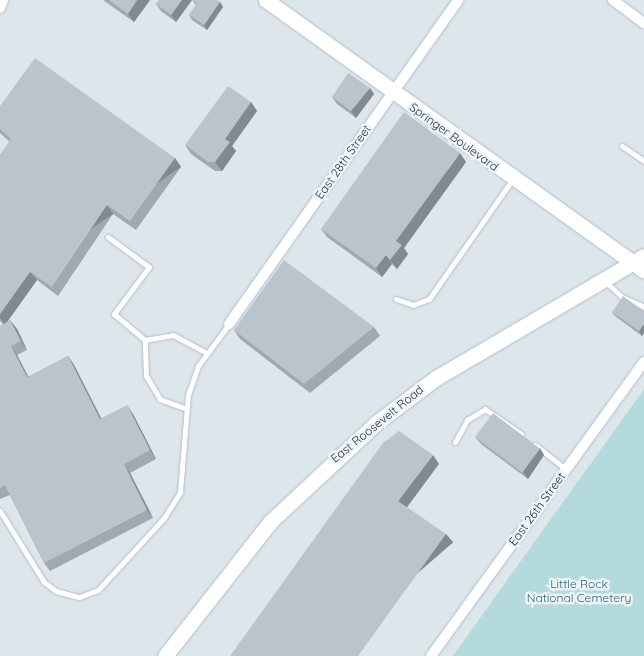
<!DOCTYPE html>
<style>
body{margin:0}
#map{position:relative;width:644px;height:656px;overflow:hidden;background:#dde6eb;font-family:Quicksand,sans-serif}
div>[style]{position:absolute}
.green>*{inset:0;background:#b4dade}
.roads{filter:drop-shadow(0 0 1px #b0becb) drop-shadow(0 0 1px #b0becb)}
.lane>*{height:5px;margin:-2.5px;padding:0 2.5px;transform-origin:2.5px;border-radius:2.5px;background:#fff}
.street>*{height:10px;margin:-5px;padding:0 5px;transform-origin:5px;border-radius:5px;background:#fff}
.secondary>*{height:15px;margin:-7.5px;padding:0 7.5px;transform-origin:7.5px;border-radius:7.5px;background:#fff}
.wall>*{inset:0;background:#a0a9af}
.shaded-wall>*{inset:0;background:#82898f;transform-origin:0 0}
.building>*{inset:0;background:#bac4cc;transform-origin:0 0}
span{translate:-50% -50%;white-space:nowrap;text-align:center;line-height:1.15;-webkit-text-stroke:5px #eef4f7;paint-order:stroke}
.street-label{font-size:12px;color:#1e2b3b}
.park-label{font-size:12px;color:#256375}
</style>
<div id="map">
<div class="green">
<i style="clip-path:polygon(644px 389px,644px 656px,453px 656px)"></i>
</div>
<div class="roads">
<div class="lane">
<i style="left:622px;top:146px;width:27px;rotate:34deg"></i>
<i style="left:108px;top:237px;width:51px;rotate:36.2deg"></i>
<i style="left:149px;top:267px;width:59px;rotate:126.7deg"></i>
<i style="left:114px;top:314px;width:40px;rotate:40deg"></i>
<i style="left:606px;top:282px;width:22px;rotate:43deg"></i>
<i style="left:622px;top:297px;width:24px;rotate:24deg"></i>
<i style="left:396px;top:299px;width:18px;rotate:19deg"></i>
<i style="left:413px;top:305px;width:17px;rotate:-21deg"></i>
<i style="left:429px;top:299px;width:145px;rotate:-55.1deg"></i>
<i style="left:187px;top:409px;width:29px;rotate:-160deg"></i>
<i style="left:160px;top:399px;width:27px;rotate:-121deg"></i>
<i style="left:146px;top:376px;width:36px;rotate:-92deg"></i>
<i style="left:145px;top:340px;width:28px;rotate:-10deg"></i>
<i style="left:173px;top:335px;width:38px;rotate:28deg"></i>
<i style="left:455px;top:442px;width:25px;rotate:-61deg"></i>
<i style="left:467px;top:420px;width:21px;rotate:-31deg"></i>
<i style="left:485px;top:409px;width:44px;rotate:34.8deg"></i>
<i style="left:535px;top:445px;width:39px;rotate:38deg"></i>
<i style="left:0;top:511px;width:84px;rotate:58.2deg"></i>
<i style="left:44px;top:582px;width:15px;rotate:37deg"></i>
<i style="left:56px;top:591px;width:24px;rotate:15deg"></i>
<i style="left:79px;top:597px;width:20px;rotate:-20deg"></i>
<i style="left:98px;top:590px;width:98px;rotate:-47.5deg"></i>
<i style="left:164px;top:518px;width:31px;rotate:-58deg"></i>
<i style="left:180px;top:492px;width:97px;rotate:-85.3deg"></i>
<i style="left:188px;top:395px;width:31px;rotate:-71deg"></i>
<i style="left:198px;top:366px;width:52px;rotate:-53.6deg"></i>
</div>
<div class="street">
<i style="left:613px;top:0;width:39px;rotate:37deg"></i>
<i style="left:0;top:8px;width:9px;rotate:-69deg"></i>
<i style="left:229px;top:324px;width:397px;rotate:-54.7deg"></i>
<i style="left:431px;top:656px;width:363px;rotate:-54.1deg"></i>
</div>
<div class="secondary">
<i style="left:266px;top:0;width:465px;rotate:35.6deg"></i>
<i style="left:165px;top:656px;width:170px;rotate:-51.9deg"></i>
<i style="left:270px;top:522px;width:145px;rotate:-43deg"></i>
<i style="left:376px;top:423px;width:75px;rotate:-36.9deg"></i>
<i style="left:436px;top:378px;width:241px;rotate:-30.4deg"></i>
</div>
</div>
<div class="wall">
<i style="clip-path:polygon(103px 0,150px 0,134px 22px)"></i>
<i style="clip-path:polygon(159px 0,216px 0,220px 2px,223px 7px,207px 30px,192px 20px,189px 15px,196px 5px,192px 0,176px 22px,161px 11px,156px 4px)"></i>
<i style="clip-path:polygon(370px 88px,374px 94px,356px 118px,337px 104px,332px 97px)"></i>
<i style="clip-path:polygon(251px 102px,257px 111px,232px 146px,236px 151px,222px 171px,215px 171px,191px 154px,185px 145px)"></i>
<i style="clip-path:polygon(0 106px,175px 158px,181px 167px,136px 230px,113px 214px,58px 296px,37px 280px,7px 322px,10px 320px,17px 329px,27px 350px,17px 355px,28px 377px,68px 356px,74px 365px,101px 418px,133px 414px,156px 459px,130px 473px,153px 518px,50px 571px,44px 563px,10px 495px,0 499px,0 326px,3px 324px,0 321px,0 155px,10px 142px,0 133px)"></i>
<i style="clip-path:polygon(466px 162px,404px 248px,408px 254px,397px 269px,392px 264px,382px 277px,327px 237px,321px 229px)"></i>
<i style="clip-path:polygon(644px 311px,644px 333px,642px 336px,615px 316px,612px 312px)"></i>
<i style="clip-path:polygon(374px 327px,380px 336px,310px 393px,240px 339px,234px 330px)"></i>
<i style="clip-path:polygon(476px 438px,544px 455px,528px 479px,481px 444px)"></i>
</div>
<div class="shaded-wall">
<i style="clip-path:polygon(137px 0,150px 0,134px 22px,128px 14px)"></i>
<i style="clip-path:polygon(182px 0,192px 0,176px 22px,171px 15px)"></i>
<i style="clip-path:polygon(220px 2px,223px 7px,207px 30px,204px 25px)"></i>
<i style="clip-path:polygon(370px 88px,374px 94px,356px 118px,351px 111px)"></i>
<i style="clip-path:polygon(251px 102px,257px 111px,232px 146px,236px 151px,222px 171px,215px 162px,225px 139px)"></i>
<i style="clip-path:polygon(460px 153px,466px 162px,404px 248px,408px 254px,397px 269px,390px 260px,396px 241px)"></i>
<i style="left:175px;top:158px;width:11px;height:77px;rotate:56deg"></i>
<i style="left:107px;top:205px;width:11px;height:99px;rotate:56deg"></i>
<i style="clip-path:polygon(386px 255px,392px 264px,382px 277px,376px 268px)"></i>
<i style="clip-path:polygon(30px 272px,37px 280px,5px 325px,0 318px,0 314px)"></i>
<i style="clip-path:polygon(10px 320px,17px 329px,27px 350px,21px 341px)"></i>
<i style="clip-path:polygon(644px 324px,644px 333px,642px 336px,639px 331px)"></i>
<i style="clip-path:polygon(11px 346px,17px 355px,33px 386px,27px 377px)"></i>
<i style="clip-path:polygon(68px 356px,74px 365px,106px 428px,100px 419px)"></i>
<i style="clip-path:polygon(127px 405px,133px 414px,156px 459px,150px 450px)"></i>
<i style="clip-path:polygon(540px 448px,544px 455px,528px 479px,523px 472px)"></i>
<i style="clip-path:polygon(433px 455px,439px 464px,405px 510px,398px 501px)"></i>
<i style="clip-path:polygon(124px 464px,130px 473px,153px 518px,147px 510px)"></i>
<i style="left:446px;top:534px;width:11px;height:150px;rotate:49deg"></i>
</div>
<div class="building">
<i style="clip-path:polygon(109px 0,137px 0,128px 14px)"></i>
<i style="clip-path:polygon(159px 0,182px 0,171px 15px,156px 4px)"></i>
<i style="clip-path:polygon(192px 0,216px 0,220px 2px,204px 25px,189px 15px,197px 4px)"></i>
<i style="clip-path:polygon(35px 58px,175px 158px,130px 221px,107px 205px,52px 287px,30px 272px,0 314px,0 155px,11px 139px,0 129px,0 106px)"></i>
<i style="clip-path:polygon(348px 73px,370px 88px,351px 111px,332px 97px)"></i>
<i style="clip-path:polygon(228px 86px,251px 102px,225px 139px,230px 142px,215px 162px,208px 162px,185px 145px)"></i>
<i style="clip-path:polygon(404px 112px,460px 153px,396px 241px,402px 245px,390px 260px,386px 255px,376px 268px,321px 229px)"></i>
<i style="clip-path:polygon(284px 260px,374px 327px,304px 384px,234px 330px)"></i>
<i style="clip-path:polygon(623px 296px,644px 311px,644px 324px,639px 331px,612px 312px)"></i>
<i style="clip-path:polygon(10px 320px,21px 341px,11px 346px,27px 377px,68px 356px,100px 419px,127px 405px,150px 450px,124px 464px,147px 510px,44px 563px,5px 485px,0 488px,0 326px)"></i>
<i style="left:493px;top:413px;width:59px;height:30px;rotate:37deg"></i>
<i style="clip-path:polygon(399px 431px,433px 455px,398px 501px,446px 534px,358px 656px,230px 656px,383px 443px)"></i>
</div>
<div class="street-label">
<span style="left:454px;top:137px;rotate:36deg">Springer Boulevard</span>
<span style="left:343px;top:162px;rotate:-55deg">East 28th Street</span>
<span style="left:377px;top:424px;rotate:-39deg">East Roosevelt Road</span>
<span style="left:537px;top:509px;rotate:-54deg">East 26th Street</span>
</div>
<div class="park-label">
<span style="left:579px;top:591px">Little Rock<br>National Cemetery</span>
</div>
</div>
